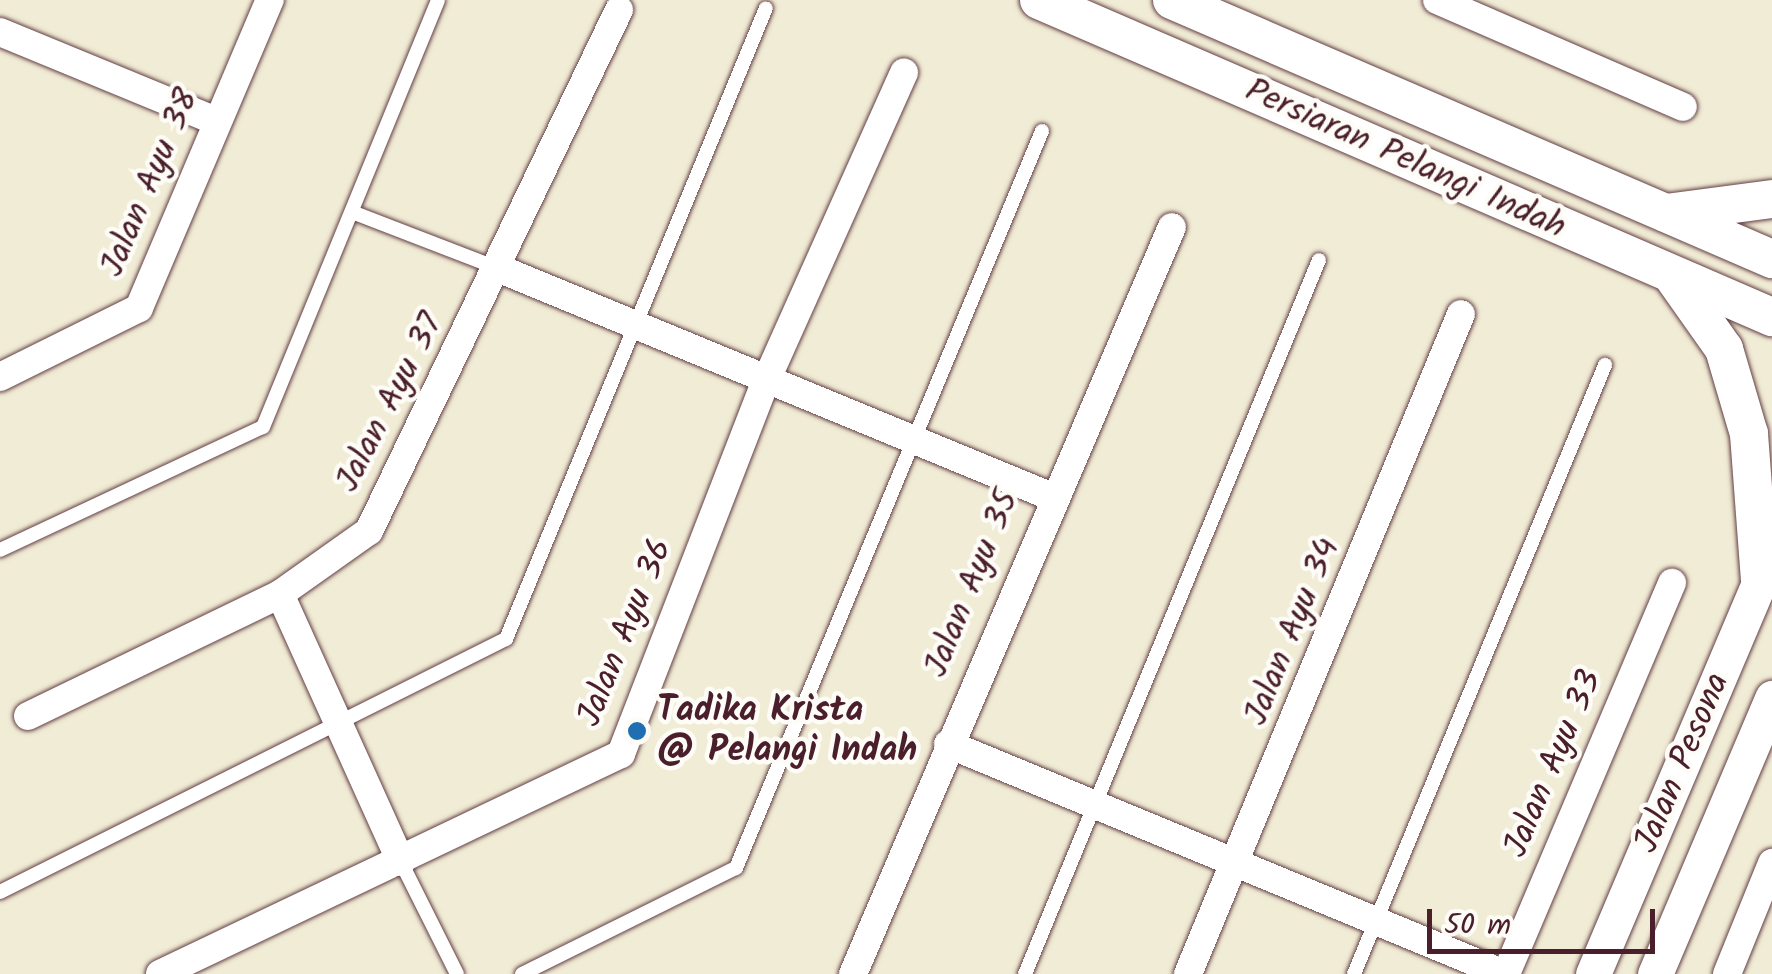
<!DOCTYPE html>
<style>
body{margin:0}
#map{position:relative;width:1772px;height:974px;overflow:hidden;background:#f1ecd5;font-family:Kalam,sans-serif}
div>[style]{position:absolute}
.roads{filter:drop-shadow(0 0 2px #633e44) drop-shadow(0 0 2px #633e44)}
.service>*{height:14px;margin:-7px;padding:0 7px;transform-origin:7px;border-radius:7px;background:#fff}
.minor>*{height:28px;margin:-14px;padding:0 14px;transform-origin:14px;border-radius:14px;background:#fff}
.tertiary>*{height:35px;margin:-17.5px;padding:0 17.5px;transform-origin:17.5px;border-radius:17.5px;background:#fff}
.secondary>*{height:38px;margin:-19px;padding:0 19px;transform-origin:19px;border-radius:19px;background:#fff}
.dots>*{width:28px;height:28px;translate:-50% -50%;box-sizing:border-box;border:5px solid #fdfcf7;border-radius:50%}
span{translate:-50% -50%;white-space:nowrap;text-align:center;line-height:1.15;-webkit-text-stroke:9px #fdfcf7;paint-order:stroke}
.street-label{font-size:35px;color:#4a1f2b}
.poi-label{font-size:35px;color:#4a1f2b;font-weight:700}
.left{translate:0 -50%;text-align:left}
.scale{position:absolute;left:1427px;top:909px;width:228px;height:45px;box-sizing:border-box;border:5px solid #4a1f2b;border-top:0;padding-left:12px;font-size:30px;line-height:35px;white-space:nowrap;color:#4a1f2b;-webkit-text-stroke:8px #fdfcf7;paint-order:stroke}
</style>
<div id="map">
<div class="roads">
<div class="service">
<i style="left:352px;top:212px;width:159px;rotate:21.1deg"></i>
<i style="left:0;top:550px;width:290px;rotate:-25.1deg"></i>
<i style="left:263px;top:427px;width:461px;rotate:-67.7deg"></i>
<i style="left:401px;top:862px;width:125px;rotate:63.4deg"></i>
<i style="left:0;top:892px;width:566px;rotate:-26.57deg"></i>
<i style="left:506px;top:639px;width:682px;rotate:-67.61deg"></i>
<i style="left:522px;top:974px;width:239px;rotate:-26.4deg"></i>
<i style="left:736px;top:868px;width:798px;rotate:-67.45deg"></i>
<i style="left:1025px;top:974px;width:772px;rotate:-67.62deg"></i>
<i style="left:1354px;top:974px;width:659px;rotate:-67.6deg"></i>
</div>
<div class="minor">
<i style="left:1437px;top:0;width:268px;rotate:23.5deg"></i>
<i style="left:0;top:32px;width:234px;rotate:22.4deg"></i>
<i style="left:500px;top:269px;width:595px;rotate:22.43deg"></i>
<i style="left:0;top:377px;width:155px;rotate:-26.4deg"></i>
<i style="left:139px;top:308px;width:335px;rotate:-67deg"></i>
<i style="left:280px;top:594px;width:294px;rotate:65.7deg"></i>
<i style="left:28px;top:716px;width:280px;rotate:-25.8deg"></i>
<i style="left:280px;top:594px;width:109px;rotate:-35.3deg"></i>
<i style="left:369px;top:531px;width:578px;rotate:-64.37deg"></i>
<i style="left:948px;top:744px;width:602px;rotate:22.47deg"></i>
<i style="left:160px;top:974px;width:511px;rotate:-25.51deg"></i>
<i style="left:621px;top:754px;width:400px;rotate:-68.8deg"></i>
<i style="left:766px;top:381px;width:338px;rotate:-65.9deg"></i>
<i style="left:853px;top:974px;width:812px;rotate:-66.88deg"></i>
<i style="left:1188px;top:974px;width:714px;rotate:-67.53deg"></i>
<i style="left:1506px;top:974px;width:425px;rotate:-67deg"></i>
<i style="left:1727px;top:974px;width:120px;rotate:-67.9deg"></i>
</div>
<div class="tertiary">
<i style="left:1593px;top:974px;width:457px;rotate:-67deg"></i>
<i style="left:1655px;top:974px;width:300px;rotate:-67deg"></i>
</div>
<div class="secondary">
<i style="left:1039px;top:0;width:799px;rotate:23.39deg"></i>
<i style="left:1172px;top:0;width:654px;rotate:23.35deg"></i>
<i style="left:1666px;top:213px;width:107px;rotate:-7.5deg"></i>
<i style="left:1674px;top:278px;width:87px;rotate:54.8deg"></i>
<i style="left:1724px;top:349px;width:89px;rotate:73.6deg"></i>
<i style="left:1749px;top:434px;width:146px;rotate:85.7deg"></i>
</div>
</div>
<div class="dots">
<i style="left:637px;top:731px;background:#1f6fb2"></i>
</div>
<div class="street-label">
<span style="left:1405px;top:160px;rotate:24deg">Persiaran Pelangi Indah</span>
<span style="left:151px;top:183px;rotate:-67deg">Jalan Ayu 38</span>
<span style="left:391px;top:403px;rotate:-63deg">Jalan Ayu 37</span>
<span style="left:973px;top:584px;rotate:-68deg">Jalan Ayu 35</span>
<span style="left:1293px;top:632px;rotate:-68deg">Jalan Ayu 34</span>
<span style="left:626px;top:633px;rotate:-68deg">Jalan Ayu 36</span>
<span style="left:1683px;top:763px;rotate:-67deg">Jalan Pesona</span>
<span style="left:1554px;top:764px;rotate:-67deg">Jalan Ayu 33</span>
</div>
<div class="poi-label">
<span class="left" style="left:657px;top:731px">Tadika Krista<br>@ Pelangi Indah</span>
</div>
<div class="scale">50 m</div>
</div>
